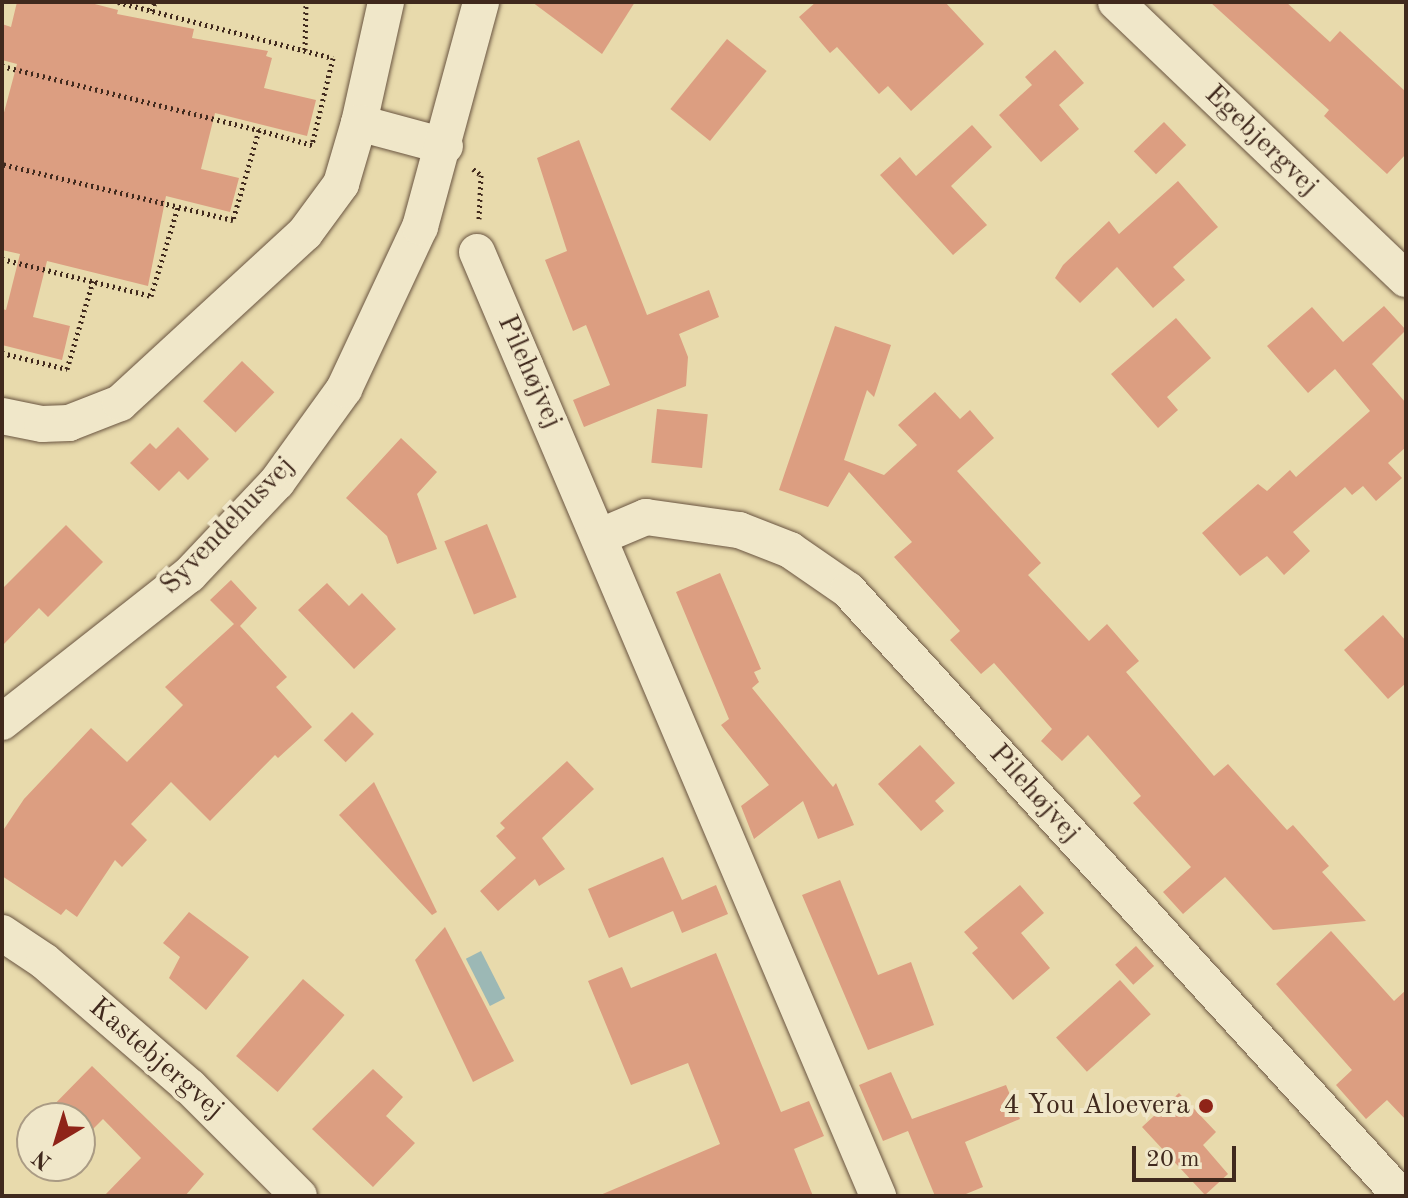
<!DOCTYPE html>
<meta charset="utf-8">
<style>
body{margin:0}
#map{position:relative;width:1408px;height:1198px;overflow:hidden;background:#e8daac;font-family:"Old Standard TT",serif}
div>[style]{position:absolute}
.water>*{inset:0;background:#9cb8b5;transform-origin:0 0}
.building>*{inset:0;background:#dc9e81;transform-origin:0 0}
.path>*{height:5px;margin-top:-2.5px;transform-origin:0;background:repeating-linear-gradient(90deg,#40291d 0 2px,transparent 0 6px)}
.roads{filter:drop-shadow(0 0 2px #6a5541) drop-shadow(0 0 2px #6a5541)}
.minor>*{height:36px;margin:-18px;padding:0 18px;transform-origin:18px;border-radius:18px;background:#f0e7c9}
.dots>*{width:22px;height:22px;translate:-50% -50%;box-sizing:border-box;border:4px solid #f0e7c9;border-radius:50%}
span{translate:-50% -50%;white-space:nowrap;text-align:center;line-height:1.15;-webkit-text-stroke:8px #f0e7c9;paint-order:stroke}
.street-label{font-size:28px;color:#40291d}
.poi-label{font-size:28px;color:#40291d}
.right{translate:-100% -50%;text-align:right}
.frame{position:absolute;inset:0;border:4px solid #40291d;pointer-events:none}
.north{position:absolute;left:16px;top:1102px;width:80px;height:80px;box-sizing:border-box;background:#f0e7c9;border:2px solid #aa9b84;border-radius:50%;rotate:218deg;font-size:22px;font-weight:700;line-height:32px;text-align:center;color:#40291d}
.north::after{content:'';display:block;margin:auto;width:28px;height:36px;background:#8f2418;clip-path:polygon(50% 0,100% 100%,50% 72%,0 100%)}
.scale{position:absolute;left:1132px;top:1146px;width:104px;height:36px;box-sizing:border-box;border:4px solid #40291d;border-top:0;padding-left:10px;font-size:24px;line-height:28px;white-space:nowrap;color:#40291d;-webkit-text-stroke:6px #f0e7c9;paint-order:stroke}
</style>
<div id="map">
<div class="water">
<i style="left:481px;top:951px;width:53px;height:17px;rotate:63deg"></i>
</div>
<div class="building">
<i style="clip-path:polygon(17px 2px,87px 2px,118px 10px,117px 14px,194px 29px,192px 38px,268px 51px,266px 56px,272px 58px,264px 88px,316px 100px,307px 136px,215px 113px,201px 169px,239px 178px,230px 212px,166px 196px,148px 286px,47px 261px,33px 317px,70px 326px,62px 360px,2px 345px,2px 309px,6px 310px,20px 254px,2px 250px,2px 120px,17px 64px,2px 60px,2px 24px,11px 27px)"></i>
<i style="clip-path:polygon(532px 2px,635px 2px,602px 54px)"></i>
<i style="clip-path:polygon(816px 2px,945px 2px,984px 44px,911px 111px,888px 86px,879px 94px,837px 47px,830px 53px,799px 17px)"></i>
<i style="clip-path:polygon(1210px 2px,1286px 2px,1330px 42px,1340px 31px,1406px 92px,1406px 154px,1387px 174px,1324px 116px,1329px 110px)"></i>
<i style="left:727px;top:39px;width:51px;height:90px;rotate:39deg"></i>
<i style="clip-path:polygon(1055px 50px,1084px 83px,1059px 105px,1079px 129px,1041px 162px,999px 115px,1032px 85px,1025px 77px)"></i>
<i style="left:1164px;top:122px;width:32px;height:42px;rotate:46deg"></i>
<i style="clip-path:polygon(972px 125px,992px 147px,951px 186px,987px 225px,953px 255px,880px 175px,900px 157px,916px 176px)"></i>
<i style="clip-path:polygon(579px 140px,647px 315px,709px 290px,719px 317px,679px 334px,688px 357px,686px 386px,584px 427px,573px 400px,610px 385px,586px 325px,573px 331px,545px 260px,567px 251px,537px 158px)"></i>
<i style="clip-path:polygon(1178px 181px,1218px 227px,1173px 267px,1185px 280px,1153px 308px,1117px 267px,1080px 303px,1055px 278px,1063px 265px,1109px 221px,1119px 234px)"></i>
<i style="clip-path:polygon(1384px 306px,1406px 330px,1372px 364px,1406px 403px,1406px 447px,1388px 463px,1402px 478px,1376px 501px,1363px 486px,1352px 495px,1345px 487px,1293px 532px,1310px 551px,1284px 575px,1267px 556px,1240px 576px,1202px 533px,1258px 484px,1267px 491px,1290px 470px,1296px 477px,1370px 411px,1335px 369px,1308px 393px,1267px 346px,1312px 307px,1343px 342px)"></i>
<i style="clip-path:polygon(1176px 318px,1211px 358px,1167px 397px,1178px 410px,1158px 428px,1111px 374px)"></i>
<i style="clip-path:polygon(835px 326px,891px 345px,874px 397px,867px 390px,844px 460px,884px 475px,917px 445px,898px 425px,935px 392px,960px 419px,970px 410px,994px 438px,957px 471px,1041px 563px,1028px 575px,1089px 641px,1107px 624px,1139px 661px,1126px 672px,1214px 776px,1228px 764px,1287px 830px,1293px 825px,1329px 866px,1322px 872px,1366px 921px,1273px 930px,1225px 877px,1183px 914px,1163px 892px,1191px 867px,1133px 803px,1141px 796px,1088px 735px,1062px 761px,1041px 741px,1052px 729px,994px 663px,981px 674px,950px 640px,960px 631px,894px 557px,912px 542px,849px 472px,828px 507px,779px 490px)"></i>
<i style="left:242px;top:361px;width:45px;height:56px;rotate:44deg"></i>
<i style="left:657px;top:409px;width:51px;height:54px;rotate:6deg"></i>
<i style="clip-path:polygon(178px 427px,209px 459px,188px 480px,179px 471px,159px 491px,130px 463px,150px 443px,156px 449px)"></i>
<i style="clip-path:polygon(401px 438px,437px 472px,417px 494px,437px 549px,397px 564px,387px 536px,346px 498px)"></i>
<i style="left:487px;top:524px;width:79px;height:46px;rotate:68deg"></i>
<i style="clip-path:polygon(66px 525px,103px 562px,48px 617px,39px 608px,2px 646px,2px 589px)"></i>
<i style="clip-path:polygon(720px 573px,761px 669px,754px 672px,759px 682px,752px 688px,833px 787px,836px 783px,854px 825px,818px 839px,803px 801px,754px 839px,741px 806px,769px 785px,721px 725px,729px 719px,676px 592px)"></i>
<i style="clip-path:polygon(231px 580px,257px 608px,240px 626px,287px 677px,276px 687px,312px 727px,278px 758px,275px 755px,210px 821px,171px 782px,131px 824px,147px 840px,122px 867px,115px 860px,77px 917px,66px 909px,61px 915px,2px 876px,2px 832px,24px 799px,91px 728px,127px 762px,183px 705px,165px 687px,234px 624px,210px 600px)"></i>
<i style="clip-path:polygon(327px 583px,349px 606px,362px 593px,396px 629px,354px 669px,298px 610px)"></i>
<i style="clip-path:polygon(1383px 615px,1406px 641px,1406px 683px,1388px 699px,1344px 650px)"></i>
<i style="left:352px;top:712px;width:31px;height:40px;rotate:45deg"></i>
<i style="clip-path:polygon(920px 745px,955px 783px,935px 801px,944px 811px,921px 831px,878px 784px)"></i>
<i style="clip-path:polygon(567px 761px,594px 789px,542px 838px,565px 869px,539px 886px,535px 879px,498px 911px,480px 891px,516px 858px,496px 836px,505px 828px,500px 823px)"></i>
<i style="clip-path:polygon(374px 782px,437px 912px,432px 915px,339px 815px)"></i>
<i style="clip-path:polygon(663px 857px,682px 900px,716px 885px,728px 914px,682px 933px,673px 911px,609px 938px,588px 889px)"></i>
<i style="clip-path:polygon(840px 880px,878px 975px,911px 962px,934px 1025px,868px 1050px,802px 895px)"></i>
<i style="clip-path:polygon(1020px 885px,1044px 913px,1021px 933px,1050px 968px,1013px 1000px,972px 953px,978px 948px,964px 932px)"></i>
<i style="clip-path:polygon(189px 912px,249px 957px,206px 1010px,169px 978px,180px 957px,163px 943px)"></i>
<i style="clip-path:polygon(445px 927px,514px 1061px,473px 1082px,415px 960px)"></i>
<i style="clip-path:polygon(1331px 931px,1394px 1001px,1406px 990px,1406px 1120px,1387px 1100px,1366px 1119px,1336px 1085px,1352px 1070px,1276px 984px)"></i>
<i style="left:1136px;top:946px;width:27px;height:28px;rotate:48deg"></i>
<i style="clip-path:polygon(716px 953px,781px 1112px,809px 1101px,824px 1136px,794px 1149px,813px 1196px,598px 1196px,720px 1144px,688px 1063px,631px 1085px,588px 981px,622px 967px,631px 988px)"></i>
<i style="left:303px;top:979px;width:55px;height:102px;rotate:41deg"></i>
<i style="left:1120px;top:980px;width:46px;height:86px;rotate:48deg"></i>
<i style="clip-path:polygon(92px 1066px,204px 1174px,185px 1196px,104px 1196px,141px 1158px,103px 1119px,80px 1142px,80px 1118px,41px 1118px)"></i>
<i style="clip-path:polygon(373px 1069px,403px 1097px,386px 1116px,415px 1143px,373px 1187px,312px 1129px)"></i>
<i style="clip-path:polygon(891px 1072px,912px 1119px,1006px 1085px,1020px 1119px,965px 1142px,983px 1187px,961px 1196px,935px 1196px,908px 1131px,883px 1141px,859px 1085px)"></i>
<i style="clip-path:polygon(1179px 1093px,1216px 1132px,1203px 1145px,1228px 1174px,1205px 1195px,1142px 1127px)"></i>
</div>
<div class="path">
<i style="left:118px;top:2px;width:222px;rotate:14.6deg"></i>
<i style="left:333px;top:58px;width:89px;rotate:103.6deg"></i>
<i style="left:312px;top:145px;width:55px;rotate:-164.2deg"></i>
<i style="left:152px;top:11px;width:9px;rotate:-72deg"></i>
<i style="left:305px;top:50px;width:48px;rotate:-88.8deg"></i>
<i style="left:2px;top:66px;width:265px;rotate:14deg"></i>
<i style="left:259px;top:130px;width:94px;rotate:106.1deg"></i>
<i style="left:233px;top:220px;width:238px;rotate:-166.4deg"></i>
<i style="left:473px;top:169px;width:10px;rotate:37deg"></i>
<i style="left:481px;top:175px;width:44px;rotate:92.6deg"></i>
<i style="left:2px;top:259px;width:154px;rotate:13.9deg"></i>
<i style="left:151px;top:296px;width:93px;rotate:-73.1deg"></i>
<i style="left:2px;top:353px;width:67px;rotate:13.8deg"></i>
<i style="left:67px;top:369px;width:92px;rotate:-73.5deg"></i>
</div>
<div class="roads">
<div class="minor">
<i style="left:1116px;top:2px;width:401px;rotate:43.7deg"></i>
<i style="left:359px;top:123px;width:124px;rotate:-77.4deg"></i>
<i style="left:477px;top:252px;width:1026px;rotate:66.98deg"></i>
<i style="left:2px;top:416px;width:41px;rotate:11.3deg"></i>
<i style="left:42px;top:424px;width:27px;rotate:-2deg"></i>
<i style="left:69px;top:423px;width:55px;rotate:-21.4deg"></i>
<i style="left:120px;top:403px;width:251px;rotate:-42.6deg"></i>
<i style="left:305px;top:233px;width:61px;rotate:-53.7deg"></i>
<i style="left:341px;top:184px;width:64px;rotate:-73.6deg"></i>
<i style="left:359px;top:123px;width:89px;rotate:15deg"></i>
<i style="left:601px;top:536px;width:49px;rotate:-22.9deg"></i>
<i style="left:646px;top:517px;width:94px;rotate:8deg"></i>
<i style="left:739px;top:530px;width:55px;rotate:21.4deg"></i>
<i style="left:790px;top:550px;width:70px;rotate:34.6deg"></i>
<i style="left:848px;top:590px;width:820px;rotate:47.62deg"></i>
<i style="left:2px;top:722px;width:238px;rotate:-38.2deg"></i>
<i style="left:189px;top:575px;width:128px;rotate:-46.6deg"></i>
<i style="left:277px;top:482px;width:115px;rotate:-54.2deg"></i>
<i style="left:344px;top:389px;width:179px;rotate:-64.9deg"></i>
<i style="left:420px;top:227px;width:233px;rotate:-74.8deg"></i>
<i style="left:2px;top:933px;width:50px;rotate:33.7deg"></i>
<i style="left:44px;top:961px;width:193px;rotate:40.8deg"></i>
<i style="left:190px;top:1087px;width:154px;rotate:45deg"></i>
</div>
</div>
<div class="dots">
<i style="left:1206px;top:1106px;background:#8f2418"></i>
</div>
<div class="street-label">
<span style="left:1261px;top:141px;rotate:44deg">Egebjergvej</span>
<span style="left:529px;top:372px;rotate:66deg">Pilehøjvej</span>
<span style="left:228px;top:526px;rotate:-46deg">Syvendehusvej</span>
<span style="left:1034px;top:794px;rotate:48deg">Pilehøjvej</span>
<span style="left:156px;top:1059px;rotate:41deg">Kastebjergvej</span>
</div>
<div class="poi-label">
<span class="right" style="left:1190px;top:1106px">4 You Aloevera</span>
</div>
<div class="frame"></div>
<div class="north">N</div>
<div class="scale">20 m</div>
</div>
